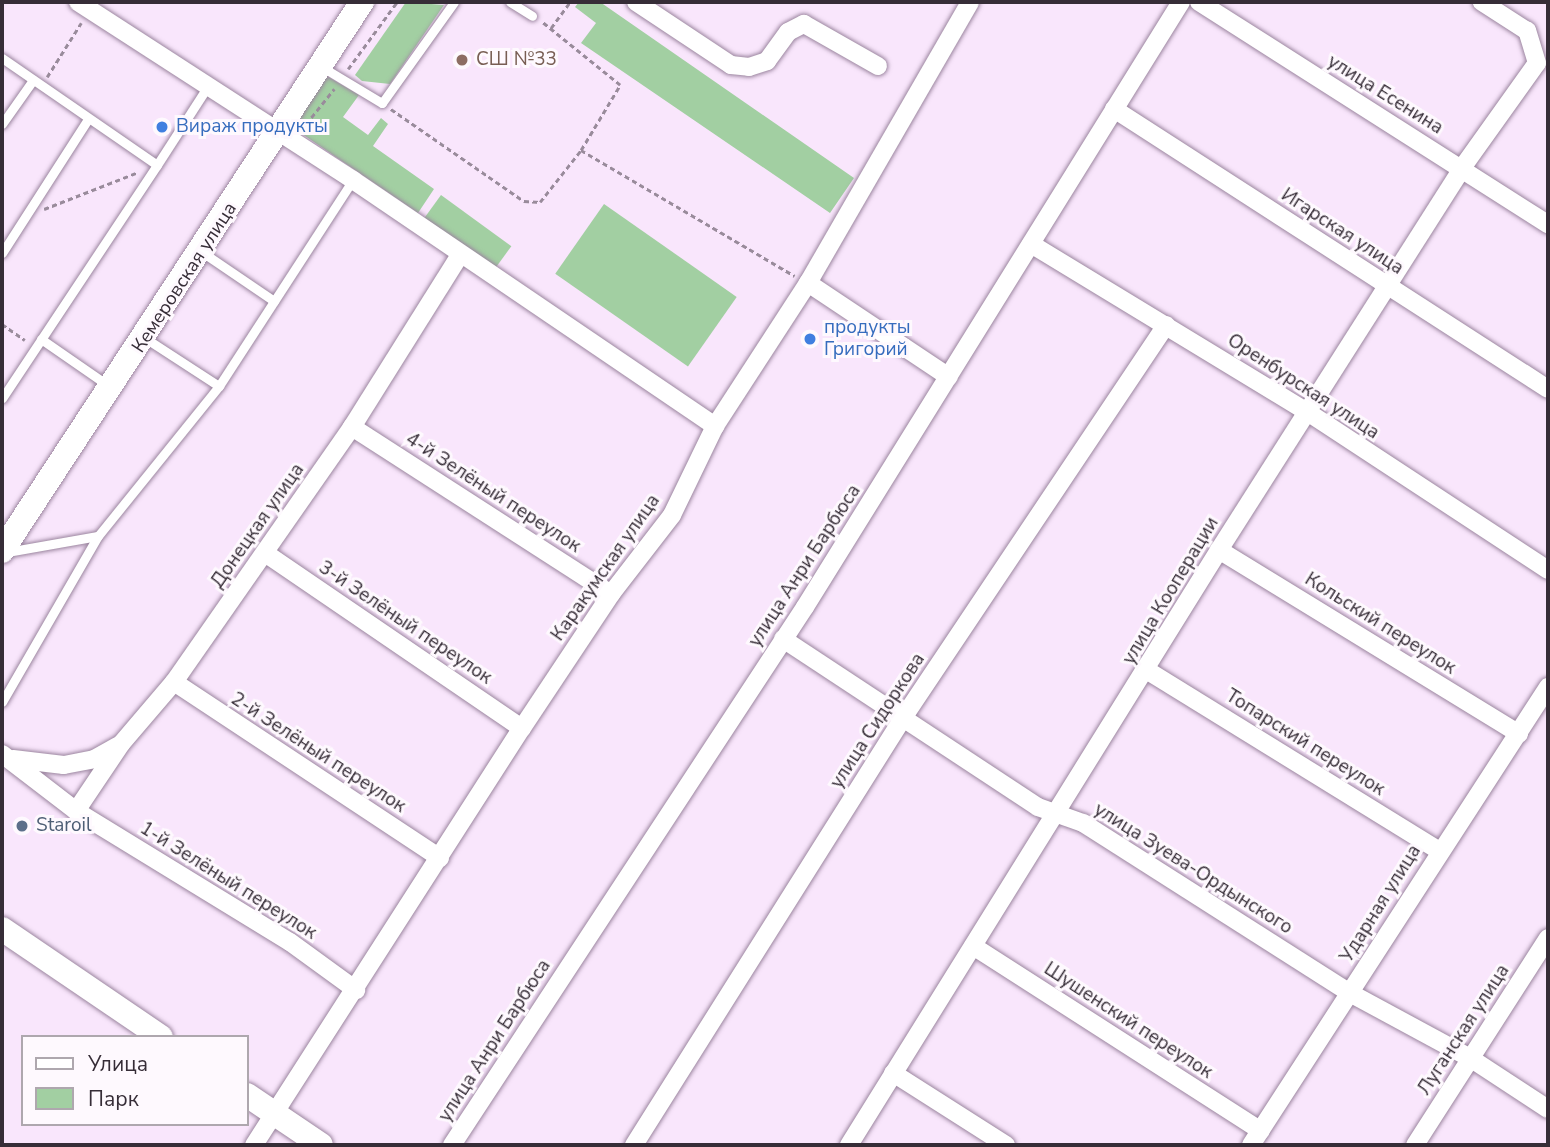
<!DOCTYPE html>
<meta charset="utf-8">
<style>
body{margin:0}
#map{position:relative;width:1550px;height:1147px;overflow:hidden;background:#f9e6fc;font-family:"Nunito Sans",sans-serif}
div>[style]{position:absolute}
.green>*{inset:0;background:#a2cfa2;transform-origin:0 0}
.path>*{height:2.5px;margin-top:-1.25px;transform-origin:0;background:repeating-linear-gradient(90deg,#998b9b 0 5px,transparent 0 8.5px)}
.roads{filter:drop-shadow(0 0 2px #9b859f) drop-shadow(0 0 2px #9b859f)}
.lane>*{height:9px;margin:-4.5px;padding:0 4.5px;transform-origin:4.5px;border-radius:4.5px;background:#fff}
.street>*{height:18px;margin:-9px;padding:0 9px;transform-origin:9px;border-radius:9px;background:#fff}
.secondary>*{height:24px;margin:-12px;padding:0 12px;transform-origin:12px;border-radius:12px;background:#fff}
.dots>*{width:19px;height:19px;translate:-50% -50%;box-sizing:border-box;border:4px solid #fef9fe;border-radius:50%}
span{translate:-50% -50%;white-space:nowrap;text-align:center;line-height:1.15;-webkit-text-stroke:6px #fef9fe;paint-order:stroke}
.education-label{font-size:19px;color:#785e54}
.left{translate:0 -50%;text-align:left}
.street-label{font-size:19px;color:#362d37}
.shop-label{font-size:19px;color:#366cbe}
.service-label{font-size:19px;color:#4e5e75}
.frame{position:absolute;inset:0;border:4px solid #362d37;pointer-events:none}
.legend{position:absolute;left:21px;top:1035px;width:228px;height:91px;box-sizing:border-box;background:#fef9fe;border:2px solid #aea7ae;margin:0;padding:9px 12px;list-style:none;font-size:21px;color:#362d37}
.legend li{display:flex;align-items:center;gap:14px;height:35px}
.legend b{width:35px;border:2px solid #aea7ae}
</style>
<div id="map">
<div class="green">
<i style="clip-path:polygon(406px 2px,444px 5px,390px 84px,362px 81px,355px 75px)"></i>
<i style="clip-path:polygon(579px 2px,600px 2px,854px 178px,830px 213px,581px 43px,596px 23px,575px 7px)"></i>
<i style="clip-path:polygon(325px 75px,359px 95px,343px 117px,368px 135px,381px 118px,388px 124px,373px 146px,434px 189px,418px 213px,289px 125px)"></i>
<i style="left:441px;top:195px;width:87px;height:28px;rotate:36deg"></i>
<i style="left:604px;top:204px;width:162px;height:85px;rotate:35deg"></i>
</div>
<div class="path">
<i style="left:551px;top:28px;width:32px;rotate:-54deg"></i>
<i style="left:348px;top:69px;width:83px;rotate:-53.8deg"></i>
<i style="left:47px;top:77px;width:64px;rotate:-57.8deg"></i>
<i style="left:391px;top:109px;width:162px;rotate:34.7deg"></i>
<i style="left:524px;top:201px;width:16px;rotate:4deg"></i>
<i style="left:540px;top:202px;width:66px;rotate:-51.7deg"></i>
<i style="left:581px;top:150px;width:76px;rotate:-59deg"></i>
<i style="left:620px;top:85px;width:100px;rotate:-141.1deg"></i>
<i style="left:306px;top:124px;width:45px;rotate:-51.3deg"></i>
<i style="left:581px;top:150px;width:248px;rotate:30.5deg"></i>
<i style="left:44px;top:209px;width:99px;rotate:-21.4deg"></i>
<i style="left:2px;top:324px;width:28px;rotate:35deg"></i>
</div>
<div class="roads">
<div class="lane">
<i style="left:510px;top:2px;width:26px;rotate:32deg"></i>
<i style="left:2px;top:58px;width:188px;rotate:34.6deg"></i>
<i style="left:157px;top:165px;width:280px;rotate:123.6deg"></i>
<i style="left:322px;top:67px;width:70px;rotate:31deg"></i>
<i style="left:382px;top:103px;width:124px;rotate:-54.5deg"></i>
<i style="left:2px;top:124px;width:54px;rotate:-54.8deg"></i>
<i style="left:157px;top:165px;width:94px;rotate:-57.2deg"></i>
<i style="left:202px;top:252px;width:87px;rotate:34.2deg"></i>
<i style="left:2px;top:253px;width:159px;rotate:-57.3deg"></i>
<i style="left:145px;top:338px;width:88px;rotate:33deg"></i>
<i style="left:219px;top:386px;width:246px;rotate:-57deg"></i>
<i style="left:41px;top:339px;width:83px;rotate:34.7deg"></i>
<i style="left:7px;top:552px;width:92px;rotate:-10deg"></i>
<i style="left:2px;top:702px;width:192px;rotate:-60deg"></i>
<i style="left:98px;top:536px;width:193px;rotate:-51.1deg"></i>
</div>
<div class="street">
<i style="left:78px;top:2px;width:328px;rotate:32.9deg"></i>
<i style="left:353px;top:180px;width:438px;rotate:34.2deg"></i>
<i style="left:636px;top:2px;width:114px;rotate:33.6deg"></i>
<i style="left:731px;top:65px;width:18px;rotate:6deg"></i>
<i style="left:749px;top:67px;width:19px;rotate:-18deg"></i>
<i style="left:767px;top:61px;width:36px;rotate:-54deg"></i>
<i style="left:788px;top:32px;width:18px;rotate:-27deg"></i>
<i style="left:804px;top:24px;width:85px;rotate:29.6deg"></i>
<i style="left:1199px;top:2px;width:414px;rotate:32.5deg"></i>
<i style="left:1114px;top:109px;width:516px;rotate:32.83deg"></i>
<i style="left:1031px;top:244px;width:325px;rotate:31.3deg"></i>
<i style="left:1309px;top:413px;width:286px;rotate:33.3deg"></i>
<i style="left:808px;top:283px;width:169px;rotate:33.7deg"></i>
<i style="left:352px;top:427px;width:308px;rotate:32.8deg"></i>
<i style="left:1219px;top:550px;width:352px;rotate:31.5deg"></i>
<i style="left:265px;top:553px;width:311px;rotate:34.3deg"></i>
<i style="left:783px;top:639px;width:305px;rotate:33.4deg"></i>
<i style="left:1038px;top:807px;width:48px;rotate:19.6deg"></i>
<i style="left:1083px;top:823px;width:317px;rotate:32.5deg"></i>
<i style="left:1350px;top:993px;width:136px;rotate:28.4deg"></i>
<i style="left:1470px;top:1058px;width:93px;rotate:33.2deg"></i>
<i style="left:1148px;top:671px;width:342px;rotate:31.7deg"></i>
<i style="left:174px;top:682px;width:319px;rotate:33.5deg"></i>
<i style="left:2px;top:754px;width:93px;rotate:37.6deg"></i>
<i style="left:76px;top:811px;width:251px;rotate:31.5deg"></i>
<i style="left:290px;top:942px;width:82px;rotate:36deg"></i>
<i style="left:13px;top:759px;width:51px;rotate:6.7deg"></i>
<i style="left:64px;top:765px;width:31px;rotate:-11deg"></i>
<i style="left:94px;top:759px;width:26px;rotate:-29deg"></i>
<i style="left:76px;top:811px;width:81px;rotate:-56.1deg"></i>
<i style="left:121px;top:744px;width:82px;rotate:-49.5deg"></i>
<i style="left:174px;top:682px;width:311px;rotate:-55.1deg"></i>
<i style="left:352px;top:427px;width:203px;rotate:-57.9deg"></i>
<i style="left:973px;top:946px;width:342px;rotate:32.7deg"></i>
<i style="left:893px;top:1073px;width:134px;rotate:32.5deg"></i>
<i style="left:254px;top:1145px;width:496px;rotate:-57.3deg"></i>
<i style="left:522px;top:728px;width:161px;rotate:-56.4deg"></i>
<i style="left:611px;top:594px;width:100px;rotate:-52.3deg"></i>
<i style="left:672px;top:515px;width:99px;rotate:-64.2deg"></i>
<i style="left:715px;top:426px;width:171px;rotate:-57deg"></i>
<i style="left:808px;top:283px;width:324px;rotate:-60deg"></i>
<i style="left:452px;top:1145px;width:643px;rotate:-56.73deg"></i>
<i style="left:805px;top:607px;width:712px;rotate:-58.14deg"></i>
<i style="left:634px;top:1145px;width:505px;rotate:-57.79deg"></i>
<i style="left:903px;top:718px;width:473px;rotate:-56.2deg"></i>
<i style="left:849px;top:1145px;width:701px;rotate:-58.12deg"></i>
<i style="left:1219px;top:550px;width:453px;rotate:-57.5deg"></i>
<i style="left:1462px;top:168px;width:129px;rotate:-54.5deg"></i>
<i style="left:1537px;top:63px;width:34px;rotate:-107deg"></i>
<i style="left:1527px;top:31px;width:54px;rotate:-147.2deg"></i>
<i style="left:1251px;top:1145px;width:546px;rotate:-57.04deg"></i>
<i style="left:1415px;top:1145px;width:246px;rotate:-57.3deg"></i>
</div>
<div class="secondary">
<i style="left:2px;top:551px;width:657px;rotate:-56.75deg"></i>
<i style="left:2px;top:929px;width:192px;rotate:34.2deg"></i>
<i style="left:247px;top:1095px;width:89px;rotate:34deg"></i>
</div>
</div>
<div class="dots">
<i style="left:462px;top:60px;background:#8d6e63"></i>
<i style="left:162px;top:127px;background:#3f7fe0"></i>
<i style="left:810px;top:339px;background:#3f7fe0"></i>
<i style="left:22px;top:826px;background:#5c6f8a"></i>
</div>
<div class="education-label">
<span class="left" style="left:476px;top:60px">СШ №33</span>
</div>
<div class="street-label">
<span style="left:1385px;top:95px;rotate:32deg">улица Есенина</span>
<span style="left:1342px;top:232px;rotate:33deg">Игарская улица</span>
<span style="left:185px;top:278px;rotate:-57deg">Кемеровская улица</span>
<span style="left:1303px;top:387px;rotate:33deg">Оренбурская улица</span>
<span style="left:493px;top:493px;rotate:33deg">4-й Зелёный переулок</span>
<span style="left:258px;top:526px;rotate:-55deg">Донецкая улица</span>
<span style="left:805px;top:566px;rotate:-57deg">улица Анри Барбюса</span>
<span style="left:606px;top:568px;rotate:-55deg">Каракумская улица</span>
<span style="left:1171px;top:591px;rotate:-59deg">улица Кооперации</span>
<span style="left:405px;top:623px;rotate:34deg">3-й Зелёный переулок</span>
<span style="left:1380px;top:624px;rotate:32deg">Кольский переулок</span>
<span style="left:878px;top:721px;rotate:-57deg">улица Сидоркова</span>
<span style="left:1305px;top:743px;rotate:32deg">Топарский переулок</span>
<span style="left:318px;top:753px;rotate:33deg">2-й Зелёный переулок</span>
<span style="left:1193px;top:869px;rotate:32deg">улица Зуева-Ордынского</span>
<span style="left:228px;top:881px;rotate:32deg">1-й Зелёный переулок</span>
<span style="left:1381px;top:904px;rotate:-58deg">Ударная улица</span>
<span style="left:1128px;top:1021px;rotate:33deg">Шушенский переулок</span>
<span style="left:1464px;top:1030px;rotate:-57deg">Луганская улица</span>
<span style="left:495px;top:1041px;rotate:-57deg">улица Анри Барбюса</span>
</div>
<div class="shop-label">
<span class="left" style="left:176px;top:127px">Вираж продукты</span>
<span class="left" style="left:824px;top:339px">продукты<br>Григорий</span>
</div>
<div class="service-label">
<span class="left" style="left:36px;top:826px">Staroil</span>
</div>
<div class="frame"></div>
<ul class="legend">
<li><b style="height:9px;background:#fff"></b>Улица</li>
<li><b style="height:19px;background:#a2cfa2"></b>Парк</li>
</ul>
</div>
